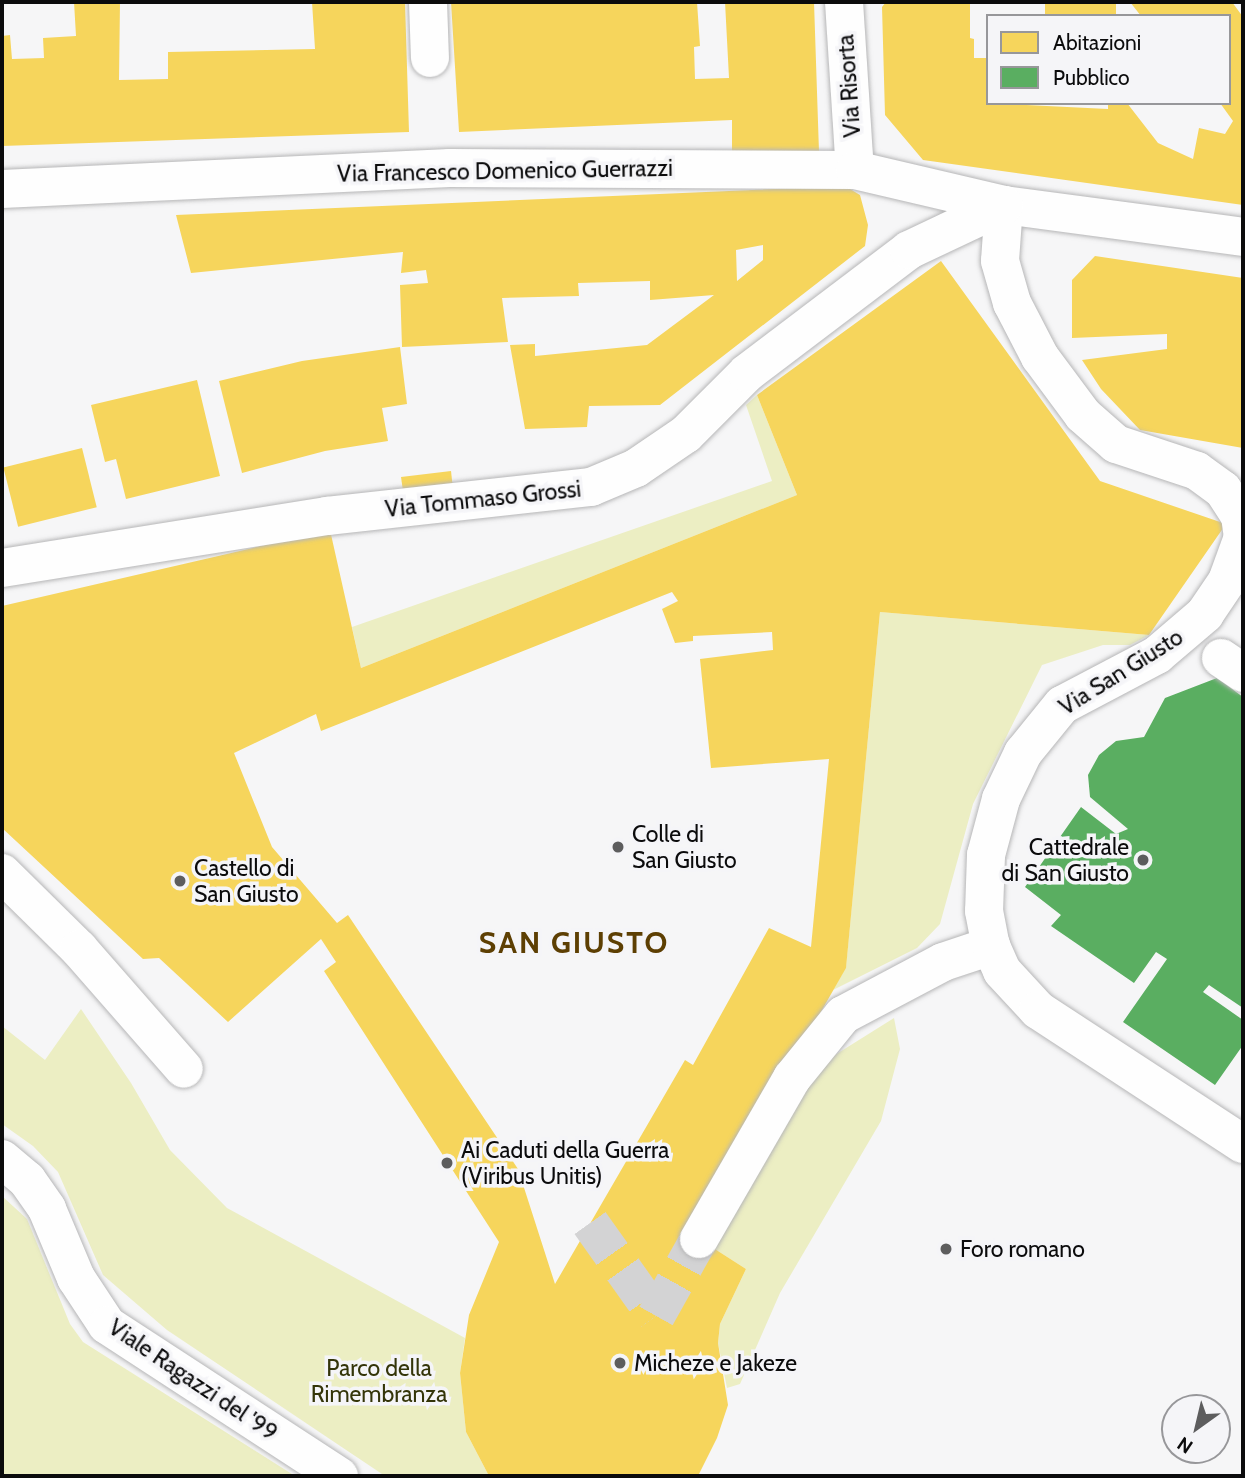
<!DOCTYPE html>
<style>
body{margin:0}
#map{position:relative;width:1245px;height:1478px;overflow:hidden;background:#f6f6f7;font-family:Cabin,sans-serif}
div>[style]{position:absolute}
.green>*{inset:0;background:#eceec3}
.homes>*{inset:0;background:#f6d55c;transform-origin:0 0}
.public>*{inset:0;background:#5aae61}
.pedestrian-tunnel>*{height:38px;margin-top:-19px;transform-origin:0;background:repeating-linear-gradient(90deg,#d3d3d4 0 38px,transparent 0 57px)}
.roads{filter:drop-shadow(0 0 2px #b6b6b7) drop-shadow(0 0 2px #b6b6b7)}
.pedestrian>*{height:38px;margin:-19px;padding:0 19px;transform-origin:19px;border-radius:19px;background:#fefefe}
.minor>*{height:38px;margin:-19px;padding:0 19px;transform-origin:19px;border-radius:19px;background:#fefefe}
.dots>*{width:19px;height:19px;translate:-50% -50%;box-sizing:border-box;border:4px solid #f5f5f8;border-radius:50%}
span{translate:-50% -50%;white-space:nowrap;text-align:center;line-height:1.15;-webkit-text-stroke:7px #f5f5f8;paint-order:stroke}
.street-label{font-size:23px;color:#0b0b0c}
.poi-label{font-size:23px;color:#0b0b0c}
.left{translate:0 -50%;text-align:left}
.right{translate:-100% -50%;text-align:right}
.park-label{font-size:23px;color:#343509}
.district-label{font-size:30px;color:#5d3f03;font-weight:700;letter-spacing:2px}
.frame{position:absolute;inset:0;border:4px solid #0b0b0c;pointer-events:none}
.legend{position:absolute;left:986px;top:14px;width:245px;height:91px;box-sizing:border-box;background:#f5f5f8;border:2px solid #97979a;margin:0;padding:9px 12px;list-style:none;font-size:21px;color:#0b0b0c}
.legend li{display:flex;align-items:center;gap:14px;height:35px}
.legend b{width:35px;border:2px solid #97979a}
.north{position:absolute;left:1161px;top:1394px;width:70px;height:70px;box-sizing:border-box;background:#f5f5f8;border:2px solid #97979a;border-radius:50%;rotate:214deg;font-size:19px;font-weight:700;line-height:28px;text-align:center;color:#0b0b0c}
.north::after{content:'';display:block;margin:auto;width:24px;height:32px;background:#5d5d5e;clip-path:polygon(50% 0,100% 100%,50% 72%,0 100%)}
</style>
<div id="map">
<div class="green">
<i style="clip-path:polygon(757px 395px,797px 495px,361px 668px,352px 627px,772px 481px,746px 405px)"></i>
<i style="clip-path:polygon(880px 612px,1149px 635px,1130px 645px,1103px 645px,1042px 665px,973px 804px,940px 924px,917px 948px,833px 990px,846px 967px)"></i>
<i style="clip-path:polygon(81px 1009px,131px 1083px,170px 1150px,227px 1208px,465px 1338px,460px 1373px,466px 1432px,489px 1476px,385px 1476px,167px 1330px,103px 1275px,58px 1172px,33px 1146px,2px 1124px,2px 1026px,45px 1060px)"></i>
<i style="clip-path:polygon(894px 1018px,900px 1049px,881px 1121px,780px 1293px,740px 1384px,727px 1388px,718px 1343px,720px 1324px,746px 1269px,707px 1244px,797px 1088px,827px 1060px)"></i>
<i style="clip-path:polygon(2px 1196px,27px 1219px,70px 1324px,83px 1342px,295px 1476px,2px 1476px)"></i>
</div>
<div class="homes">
<i style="clip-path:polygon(74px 2px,120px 2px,119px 80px,168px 79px,168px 52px,315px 49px,312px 2px,405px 2px,409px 132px,2px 146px,2px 36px,10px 35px,12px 59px,44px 58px,43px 38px,76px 36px)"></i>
<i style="clip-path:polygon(451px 2px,697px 2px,700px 46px,694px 47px,695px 79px,729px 78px,725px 2px,814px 2px,819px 152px,732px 155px,732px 120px,459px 132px)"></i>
<i style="clip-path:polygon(886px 2px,975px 2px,970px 4px,970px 38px,974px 39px,974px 58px,988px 58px,988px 103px,1108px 109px,1108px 103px,1127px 103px,1158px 143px,1193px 159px,1199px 128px,1225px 134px,1233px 121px,1220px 103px,1229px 103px,1229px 16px,1141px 16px,1130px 2px,1232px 2px,1243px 17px,1243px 205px,923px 160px,885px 115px,882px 7px)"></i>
<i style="left:1045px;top:2px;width:71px;height:14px"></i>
<i style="clip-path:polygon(evenodd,845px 186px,860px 195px,868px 225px,865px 246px,660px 405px,589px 406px,587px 427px,525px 429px,510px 345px,535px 344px,535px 356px,647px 345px,714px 295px,650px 300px,650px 281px,578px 283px,579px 296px,502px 298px,508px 342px,402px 347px,400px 285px,428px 283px,426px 270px,401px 273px,403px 252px,191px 273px,176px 215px,845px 186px,763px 245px,763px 260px,737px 281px,736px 250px,763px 245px)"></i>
<i style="clip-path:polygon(1095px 256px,1243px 278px,1243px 448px,1140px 430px,1101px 389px,1082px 360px,1167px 349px,1167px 334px,1072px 338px,1072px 280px)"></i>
<i style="clip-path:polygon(evenodd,941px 261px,1100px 481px,1226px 524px,1149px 635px,880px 612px,846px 968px,693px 1235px,746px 1269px,720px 1324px,718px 1343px,728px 1405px,717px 1438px,698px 1476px,489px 1476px,466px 1432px,460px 1373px,469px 1315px,499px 1242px,324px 971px,336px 962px,321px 939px,228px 1022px,159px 958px,143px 959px,2px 828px,2px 606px,330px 530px,361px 668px,797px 495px,757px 395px,941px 261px,672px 592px,678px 601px,662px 609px,675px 643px,693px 641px,693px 636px,772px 632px,773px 650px,700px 659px,711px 768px,829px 759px,811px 947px,769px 928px,693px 1065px,685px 1060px,555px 1284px,518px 1169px,348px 915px,337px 923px,272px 847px,234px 753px,316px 714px,321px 731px,672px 592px)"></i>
<i style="clip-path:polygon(400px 347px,407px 404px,382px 408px,388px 441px,325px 451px,242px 473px,219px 381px,302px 361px)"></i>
<i style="clip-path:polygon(197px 380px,220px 476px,126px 499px,116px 459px,105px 462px,91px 405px)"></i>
<i style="left:82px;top:448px;width:61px;height:81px;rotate:76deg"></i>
<i style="clip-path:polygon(451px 471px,453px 489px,404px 498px,401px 477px)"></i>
</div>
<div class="public">
<i style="clip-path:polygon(1217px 678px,1243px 697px,1243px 1008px,1209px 985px,1203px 992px,1243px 1020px,1243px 1045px,1215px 1085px,1123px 1022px,1167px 959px,1156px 952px,1134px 983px,1051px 926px,1061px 915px,1025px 887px,1081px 807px,1116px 834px,1128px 829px,1090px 797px,1088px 775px,1099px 755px,1116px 741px,1144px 737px,1165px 698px)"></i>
</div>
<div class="pedestrian-tunnel">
<i style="left:590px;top:1223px;width:114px;rotate:54.6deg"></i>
<i style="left:656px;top:1316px;width:88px;rotate:-60.8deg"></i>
</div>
<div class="roads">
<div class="pedestrian">
<i style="left:1221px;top:658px;width:27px;rotate:34deg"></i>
<i style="left:699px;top:1239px;width:186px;rotate:-60deg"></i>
<i style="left:792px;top:1078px;width:81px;rotate:-51deg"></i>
<i style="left:843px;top:1015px;width:113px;rotate:-27.9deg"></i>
<i style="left:943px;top:962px;width:51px;rotate:-18.4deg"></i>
</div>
<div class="minor">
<i style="left:428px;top:2px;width:56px;rotate:88deg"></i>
<i style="left:844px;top:2px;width:168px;rotate:86.3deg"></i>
<i style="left:2px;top:189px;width:448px;rotate:-2.7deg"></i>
<i style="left:450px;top:168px;width:405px;rotate:0.3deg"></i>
<i style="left:855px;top:170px;width:153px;rotate:13.2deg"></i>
<i style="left:1004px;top:205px;width:241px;rotate:7.6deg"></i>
<i style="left:1004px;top:205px;width:56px;rotate:94.1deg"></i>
<i style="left:1000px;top:261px;width:44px;rotate:74.1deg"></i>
<i style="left:1012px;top:303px;width:61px;rotate:62.6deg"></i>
<i style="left:1040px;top:357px;width:72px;rotate:53.4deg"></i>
<i style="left:1083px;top:415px;width:44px;rotate:41.3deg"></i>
<i style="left:1116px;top:444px;width:85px;rotate:18.4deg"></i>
<i style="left:1197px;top:471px;width:32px;rotate:36deg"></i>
<i style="left:1223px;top:490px;width:31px;rotate:57deg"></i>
<i style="left:1240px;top:516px;width:21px;rotate:82deg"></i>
<i style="left:1243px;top:537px;width:47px;rotate:110deg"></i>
<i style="left:1227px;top:581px;width:40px;rotate:124deg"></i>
<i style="left:1205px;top:614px;width:63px;rotate:139.5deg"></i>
<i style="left:1157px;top:655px;width:107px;rotate:152.2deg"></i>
<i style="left:1062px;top:705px;width:62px;rotate:129.1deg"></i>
<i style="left:1023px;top:753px;width:51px;rotate:115.6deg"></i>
<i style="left:1001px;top:799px;width:58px;rotate:105deg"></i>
<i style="left:986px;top:855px;width:56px;rotate:92deg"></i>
<i style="left:984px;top:911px;width:36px;rotate:79deg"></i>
<i style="left:991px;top:946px;width:27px;rotate:66deg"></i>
<i style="left:1002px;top:971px;width:53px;rotate:47.3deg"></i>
<i style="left:1038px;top:1010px;width:245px;rotate:33.2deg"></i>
<i style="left:2px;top:568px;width:329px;rotate:-9.1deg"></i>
<i style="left:327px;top:516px;width:266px;rotate:-6.3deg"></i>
<i style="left:591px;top:487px;width:49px;rotate:-22.9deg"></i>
<i style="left:636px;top:468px;width:60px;rotate:-34.2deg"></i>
<i style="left:686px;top:434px;width:86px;rotate:-45deg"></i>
<i style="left:747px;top:373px;width:203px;rotate:-37.2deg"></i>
<i style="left:909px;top:250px;width:105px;rotate:-25.3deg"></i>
<i style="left:2px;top:873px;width:108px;rotate:44.6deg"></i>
<i style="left:79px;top:949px;width:159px;rotate:48.8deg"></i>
<i style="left:2px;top:1159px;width:33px;rotate:40deg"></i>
<i style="left:27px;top:1180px;width:35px;rotate:55deg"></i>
<i style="left:47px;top:1209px;width:75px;rotate:67.2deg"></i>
<i style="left:76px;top:1278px;width:56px;rotate:56.6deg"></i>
<i style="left:107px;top:1325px;width:277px;rotate:33.1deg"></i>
</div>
</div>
<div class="dots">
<i style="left:618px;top:847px;background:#5d5d5e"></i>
<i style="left:1143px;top:860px;background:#5d5d5e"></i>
<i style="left:180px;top:881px;background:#5d5d5e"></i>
<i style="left:447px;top:1163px;background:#5d5d5e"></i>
<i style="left:946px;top:1249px;background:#5d5d5e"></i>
<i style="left:620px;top:1363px;background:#5d5d5e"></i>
</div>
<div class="street-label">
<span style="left:849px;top:86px;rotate:-94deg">Via Risorta</span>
<span style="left:505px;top:171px;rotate:-1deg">Via Francesco Domenico Guerrazzi</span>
<span style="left:483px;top:499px;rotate:-6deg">Via Tommaso Grossi</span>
<span style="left:1121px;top:672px;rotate:-32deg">Via San Giusto</span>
<span style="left:193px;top:1380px;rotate:34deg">Viale Ragazzi del '99</span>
</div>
<div class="poi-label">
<span class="left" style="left:632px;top:847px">Colle di<br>San Giusto</span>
<span class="right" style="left:1129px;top:860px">Cattedrale<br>di San Giusto</span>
<span class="left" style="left:194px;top:881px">Castello di<br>San Giusto</span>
<span class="left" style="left:461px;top:1163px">Ai Caduti della Guerra<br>(Viribus Unitis)</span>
<span class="left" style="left:960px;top:1249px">Foro romano</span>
<span class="left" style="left:634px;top:1363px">Micheze e Jakeze</span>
</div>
<div class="park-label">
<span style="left:379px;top:1381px">Parco della<br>Rimembranza</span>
</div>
<div class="district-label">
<span style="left:574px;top:943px">SAN GIUSTO</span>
</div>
<div class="frame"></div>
<ul class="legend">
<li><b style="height:19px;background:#f6d55c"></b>Abitazioni</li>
<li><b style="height:19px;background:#5aae61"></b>Pubblico</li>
</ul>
<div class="north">N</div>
</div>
